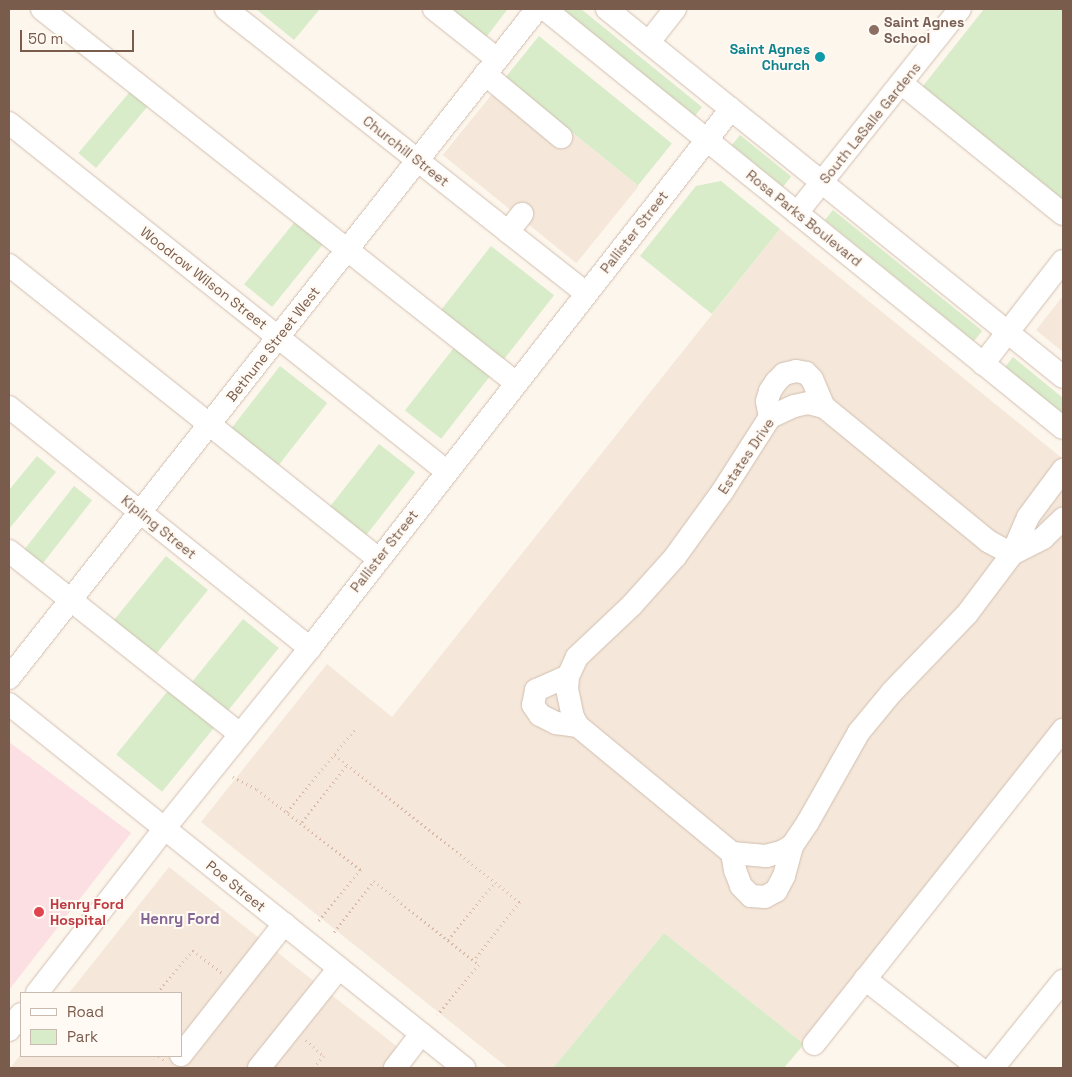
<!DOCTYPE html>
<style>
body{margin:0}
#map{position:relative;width:1072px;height:1077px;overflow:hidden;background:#fdf6ec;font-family:"Space Grotesk",sans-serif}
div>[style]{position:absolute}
.residential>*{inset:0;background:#f5e8da;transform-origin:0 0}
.medical>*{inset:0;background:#fbdfe3}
.green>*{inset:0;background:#d8ecc9;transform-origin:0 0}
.path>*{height:2.5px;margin-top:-1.25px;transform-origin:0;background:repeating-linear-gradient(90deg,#d9b8a5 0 1px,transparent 0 5px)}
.roads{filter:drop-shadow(0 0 1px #d1beb0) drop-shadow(0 0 1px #d1beb0)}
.minor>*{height:22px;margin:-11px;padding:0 11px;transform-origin:11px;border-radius:11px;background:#fff}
.dots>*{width:14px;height:14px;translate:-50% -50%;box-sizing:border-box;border:2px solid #fffaf3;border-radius:50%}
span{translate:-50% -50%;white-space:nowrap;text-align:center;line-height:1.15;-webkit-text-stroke:4px #fffaf3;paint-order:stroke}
.education-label{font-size:14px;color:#785e54;font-weight:700}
.left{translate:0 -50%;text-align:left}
.culture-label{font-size:14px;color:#0d838f;font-weight:700}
.right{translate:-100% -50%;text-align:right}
.street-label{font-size:14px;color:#7a5c4d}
.health-label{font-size:14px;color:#be3a42;font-weight:700}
.neighbourhood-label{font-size:15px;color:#846695;font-weight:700}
.frame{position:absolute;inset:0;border:10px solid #7a5c4d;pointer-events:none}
.legend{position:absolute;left:20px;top:992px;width:162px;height:65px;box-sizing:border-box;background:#fffaf3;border:1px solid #cabbb1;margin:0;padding:6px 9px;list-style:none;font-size:15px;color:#7a5c4d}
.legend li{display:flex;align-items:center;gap:10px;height:25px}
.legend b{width:25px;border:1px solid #cabbb1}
.scale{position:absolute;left:20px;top:30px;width:114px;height:22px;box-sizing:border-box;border:2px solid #7a5c4d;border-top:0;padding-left:6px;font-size:15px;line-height:18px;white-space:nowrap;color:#7a5c4d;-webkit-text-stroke:4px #fffaf3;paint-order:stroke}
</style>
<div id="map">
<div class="residential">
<i style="left:505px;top:78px;width:172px;height:99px;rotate:39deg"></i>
<i style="clip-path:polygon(780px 229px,1063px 459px,1063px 719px,804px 1044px,664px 933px,553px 1068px,508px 1068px,201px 822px,327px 664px,392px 717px)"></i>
<i style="clip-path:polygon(1063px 296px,1063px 352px,1036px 330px)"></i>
<i style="clip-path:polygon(169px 867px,399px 1048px,383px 1068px,10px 1068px,21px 1054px,21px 1056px,181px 1056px,181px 993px,69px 993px)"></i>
</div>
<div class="medical">
<i style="clip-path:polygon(9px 742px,131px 833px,9px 990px)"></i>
</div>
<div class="green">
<i style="clip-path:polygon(256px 9px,320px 9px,294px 40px)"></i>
<i style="clip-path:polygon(444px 9px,506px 9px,507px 10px,484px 40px)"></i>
<i style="clip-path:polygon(562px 9px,581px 9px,702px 107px,694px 117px)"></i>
<i style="clip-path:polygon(984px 9px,1063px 9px,1063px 205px,919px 91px)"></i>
<i style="left:539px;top:36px;width:171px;height:54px;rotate:39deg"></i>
<i style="left:133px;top:88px;width:23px;height:85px;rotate:40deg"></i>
<i style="left:740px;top:135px;width:66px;height:13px;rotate:39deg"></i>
<i style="clip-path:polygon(721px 181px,780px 229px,712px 314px,640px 256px,696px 186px)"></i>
<i style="left:833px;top:210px;width:192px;height:13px;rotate:39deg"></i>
<i style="left:297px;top:219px;width:36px;height:84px;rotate:39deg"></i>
<i style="left:491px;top:246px;width:80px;height:85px;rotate:38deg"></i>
<i style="left:456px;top:345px;width:46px;height:83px;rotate:38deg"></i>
<i style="clip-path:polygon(1013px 357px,1063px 398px,1063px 414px,1005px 367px)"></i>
<i style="left:280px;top:366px;width:60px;height:83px;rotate:38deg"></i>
<i style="left:379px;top:444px;width:46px;height:85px;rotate:38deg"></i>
<i style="clip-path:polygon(37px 456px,56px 472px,9px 529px,9px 490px)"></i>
<i style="left:74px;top:486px;width:23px;height:85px;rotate:38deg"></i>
<i style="left:166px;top:556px;width:54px;height:86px;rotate:39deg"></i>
<i style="left:243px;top:619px;width:46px;height:85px;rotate:39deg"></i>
<i style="left:171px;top:687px;width:59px;height:87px;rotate:39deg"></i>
<i style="clip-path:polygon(664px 933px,804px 1044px,784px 1068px,553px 1068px)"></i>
</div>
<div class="path">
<i style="left:335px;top:755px;width:236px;rotate:38.5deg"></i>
<i style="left:520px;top:902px;width:75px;rotate:127.9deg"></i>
<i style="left:233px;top:777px;width:27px;rotate:27deg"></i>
<i style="left:257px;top:789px;width:132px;rotate:37.9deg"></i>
<i style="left:361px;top:870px;width:66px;rotate:129.5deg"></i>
<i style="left:287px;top:812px;width:106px;rotate:-50.7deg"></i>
<i style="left:302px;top:822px;width:73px;rotate:-51.7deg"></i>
<i style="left:334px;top:932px;width:65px;rotate:-51.9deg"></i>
<i style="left:374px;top:881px;width:134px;rotate:38.7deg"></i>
<i style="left:479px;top:965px;width:65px;rotate:129.4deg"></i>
<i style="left:448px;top:940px;width:75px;rotate:-51deg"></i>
<i style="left:157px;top:993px;width:56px;rotate:-50.1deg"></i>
<i style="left:193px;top:950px;width:37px;rotate:38deg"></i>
<i style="left:306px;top:1040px;width:24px;rotate:42deg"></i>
<i style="left:324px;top:1056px;width:16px;rotate:130deg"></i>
<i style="left:159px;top:1056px;width:6px;rotate:39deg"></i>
</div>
<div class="roads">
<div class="minor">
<i style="left:42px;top:9px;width:604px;rotate:38.27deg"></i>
<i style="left:226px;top:9px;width:459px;rotate:38.3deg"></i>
<i style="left:434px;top:9px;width:80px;rotate:38.4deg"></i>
<i style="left:545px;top:9px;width:666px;rotate:38.97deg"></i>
<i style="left:607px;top:9px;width:586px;rotate:38.9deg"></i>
<i style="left:649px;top:42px;width:42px;rotate:-51.8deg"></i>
<i style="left:485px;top:74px;width:99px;rotate:39.7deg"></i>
<i style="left:901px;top:83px;width:208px;rotate:39deg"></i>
<i style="left:9px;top:123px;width:559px;rotate:38.53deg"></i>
<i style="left:797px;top:213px;width:261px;rotate:-51.4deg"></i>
<i style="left:508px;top:232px;width:23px;rotate:-52deg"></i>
<i style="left:9px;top:265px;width:472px;rotate:38.5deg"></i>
<i style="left:983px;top:364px;width:130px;rotate:-52.2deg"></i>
<i style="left:9px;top:407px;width:386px;rotate:38.7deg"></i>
<i style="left:770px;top:417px;width:16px;rotate:-101deg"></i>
<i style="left:767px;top:401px;width:10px;rotate:-73deg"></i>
<i style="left:770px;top:391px;width:11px;rotate:-56deg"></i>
<i style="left:776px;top:382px;width:11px;rotate:-45deg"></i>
<i style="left:784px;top:374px;width:12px;rotate:-14deg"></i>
<i style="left:796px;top:371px;width:10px;rotate:11deg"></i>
<i style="left:806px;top:373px;width:8px;rotate:45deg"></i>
<i style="left:812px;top:379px;width:30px;rotate:67deg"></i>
<i style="left:9px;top:551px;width:295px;rotate:38.4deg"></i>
<i style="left:1012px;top:554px;width:27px;rotate:-152deg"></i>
<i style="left:988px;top:541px;width:212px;rotate:-140.7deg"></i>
<i style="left:824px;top:407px;width:16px;rotate:-166deg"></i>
<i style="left:808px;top:403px;width:14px;rotate:168deg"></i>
<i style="left:794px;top:406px;width:26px;rotate:155deg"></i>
<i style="left:770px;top:417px;width:89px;rotate:122.6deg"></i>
<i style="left:722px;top:492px;width:80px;rotate:125.9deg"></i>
<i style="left:675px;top:557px;width:64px;rotate:131.9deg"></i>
<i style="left:632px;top:605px;width:76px;rotate:136.6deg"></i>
<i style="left:577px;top:657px;width:21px;rotate:115deg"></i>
<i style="left:568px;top:676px;width:13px;rotate:94deg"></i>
<i style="left:567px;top:689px;width:29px;rotate:78deg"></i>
<i style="left:573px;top:717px;width:10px;rotate:61deg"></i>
<i style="left:578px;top:726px;width:200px;rotate:39.5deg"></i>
<i style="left:732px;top:853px;width:34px;rotate:5deg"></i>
<i style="left:766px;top:856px;width:16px;rotate:-15deg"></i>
<i style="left:781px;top:852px;width:13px;rotate:-29deg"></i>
<i style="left:792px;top:846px;width:29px;rotate:-56deg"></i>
<i style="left:808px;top:822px;width:103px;rotate:-60.5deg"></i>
<i style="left:859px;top:732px;width:52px;rotate:-50.5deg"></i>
<i style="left:892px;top:692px;width:108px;rotate:-46.1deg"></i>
<i style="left:967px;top:614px;width:75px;rotate:-53.1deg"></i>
<i style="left:1012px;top:554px;width:40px;rotate:-66.6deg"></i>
<i style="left:1028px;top:517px;width:59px;rotate:-53.3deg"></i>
<i style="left:1012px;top:554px;width:35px;rotate:-27deg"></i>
<i style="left:1043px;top:538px;width:28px;rotate:-44deg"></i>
<i style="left:568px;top:676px;width:35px;rotate:156deg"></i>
<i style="left:536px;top:690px;width:15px;rotate:101deg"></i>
<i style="left:533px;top:705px;width:12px;rotate:55deg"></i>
<i style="left:540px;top:715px;width:18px;rotate:27deg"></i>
<i style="left:556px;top:723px;width:22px;rotate:8deg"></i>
<i style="left:9px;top:678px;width:852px;rotate:-51.72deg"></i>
<i style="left:9px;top:704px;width:583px;rotate:38.66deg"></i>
<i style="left:732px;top:853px;width:17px;rotate:80deg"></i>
<i style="left:735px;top:870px;width:17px;rotate:69deg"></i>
<i style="left:741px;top:886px;width:14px;rotate:45deg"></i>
<i style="left:751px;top:896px;width:14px;rotate:4deg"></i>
<i style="left:765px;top:897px;width:13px;rotate:-29deg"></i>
<i style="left:776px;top:891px;width:17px;rotate:-62deg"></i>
<i style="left:784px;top:876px;width:31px;rotate:-75deg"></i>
<i style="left:865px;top:979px;width:145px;rotate:38deg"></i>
<i style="left:37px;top:993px;width:207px;rotate:-52.2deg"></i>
<i style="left:164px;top:829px;width:233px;rotate:-51.1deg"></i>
<i style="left:310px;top:648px;width:684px;rotate:-52.01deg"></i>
<i style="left:9px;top:1030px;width:20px;rotate:-53deg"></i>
<i style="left:814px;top:1044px;width:401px;rotate:-51.6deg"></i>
<i style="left:181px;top:1055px;width:167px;rotate:-51.8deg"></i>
<i style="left:259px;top:1068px;width:128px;rotate:-51.3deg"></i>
<i style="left:395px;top:1068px;width:43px;rotate:-52.6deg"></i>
<i style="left:993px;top:1068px;width:112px;rotate:-51.2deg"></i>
</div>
</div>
<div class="dots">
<i style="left:874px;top:30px;background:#8d6e63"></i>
<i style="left:820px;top:57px;background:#0f9aa8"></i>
<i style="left:39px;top:912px;background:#e0444e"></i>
</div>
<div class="education-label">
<span class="left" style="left:884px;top:30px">Saint Agnes<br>School</span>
</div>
<div class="culture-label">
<span class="right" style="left:810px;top:57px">Saint Agnes<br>Church</span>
</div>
<div class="street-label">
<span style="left:870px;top:123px;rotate:-51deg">South LaSalle Gardens</span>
<span style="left:406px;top:151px;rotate:38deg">Churchill Street</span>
<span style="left:804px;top:218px;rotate:39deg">Rosa Parks Boulevard</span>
<span style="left:634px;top:232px;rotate:-52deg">Pallister Street</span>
<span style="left:204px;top:278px;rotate:38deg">Woodrow Wilson Street</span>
<span style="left:273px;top:344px;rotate:-52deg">Bethune Street West</span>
<span style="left:746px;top:456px;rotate:-56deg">Estates Drive</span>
<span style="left:159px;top:527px;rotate:39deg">Kipling Street</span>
<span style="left:384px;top:551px;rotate:-52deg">Pallister Street</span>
<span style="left:236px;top:886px;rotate:39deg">Poe Street</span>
</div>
<div class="health-label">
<span class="left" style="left:50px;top:912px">Henry Ford<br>Hospital</span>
</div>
<div class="neighbourhood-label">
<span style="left:180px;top:919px">Henry Ford</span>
</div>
<div class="frame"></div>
<ul class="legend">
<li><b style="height:6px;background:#fff"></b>Road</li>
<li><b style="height:14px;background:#d8ecc9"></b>Park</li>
</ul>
<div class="scale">50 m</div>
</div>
